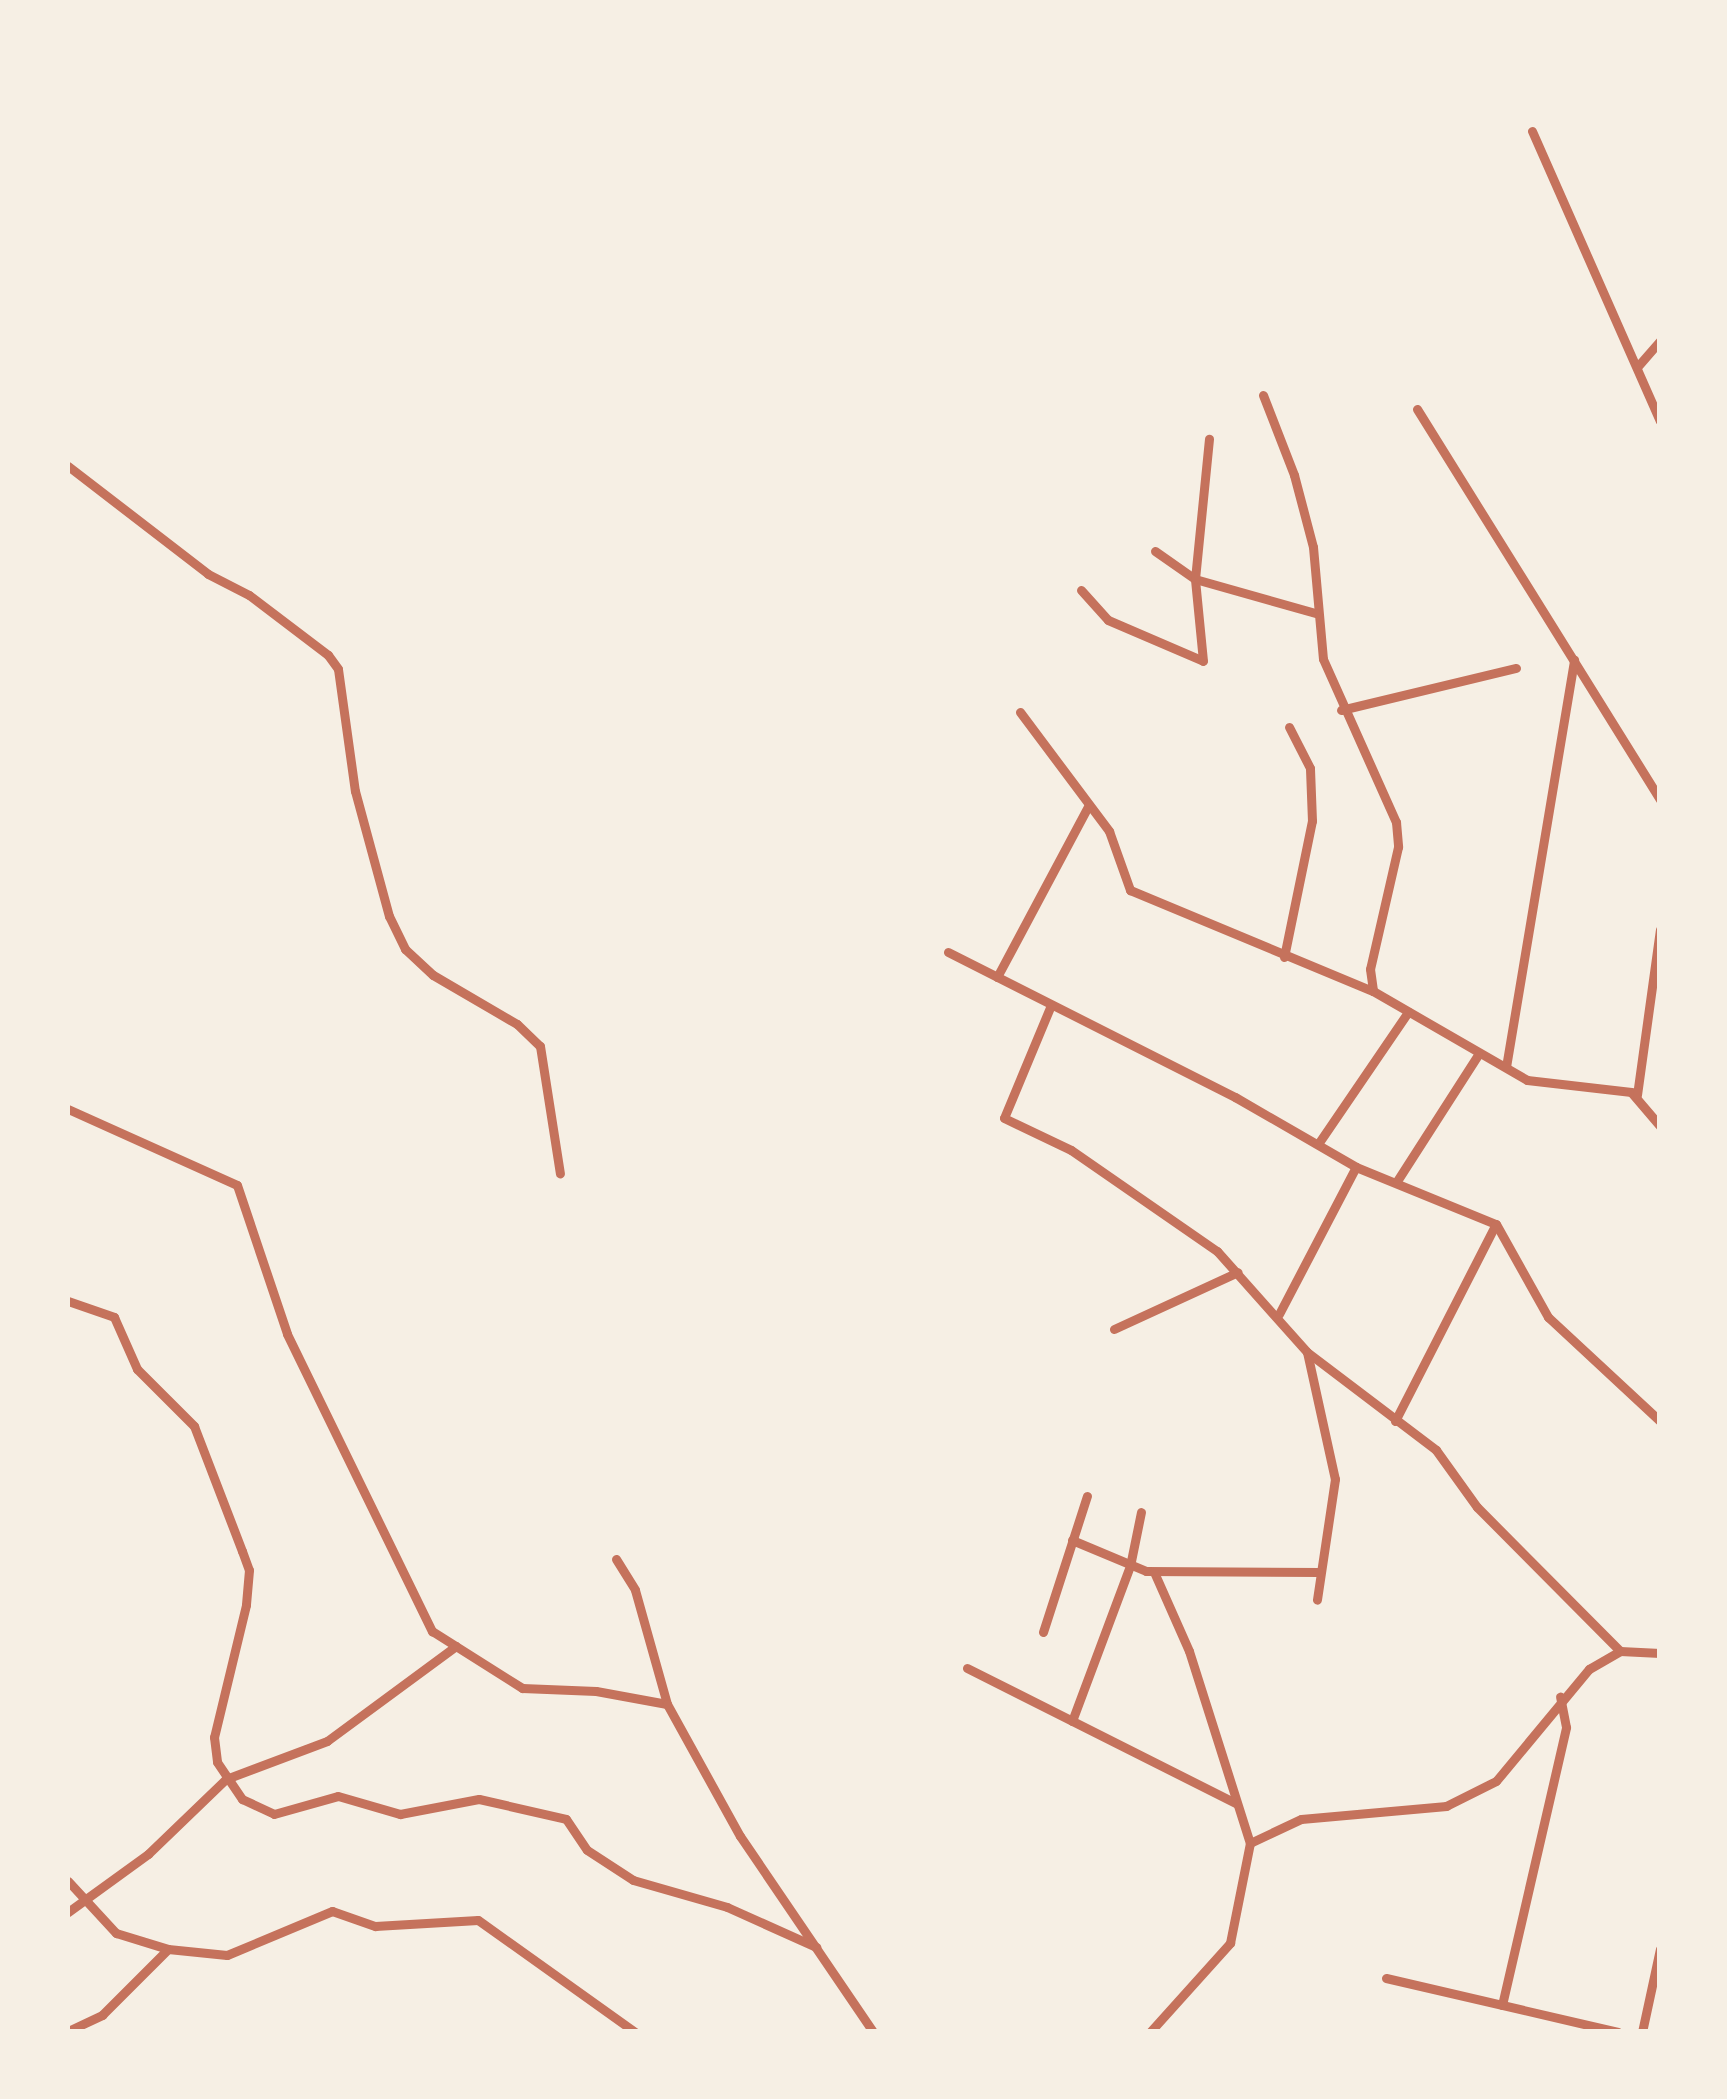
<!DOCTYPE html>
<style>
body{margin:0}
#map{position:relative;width:1727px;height:2099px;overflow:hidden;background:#f6efe4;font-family:Spectral,serif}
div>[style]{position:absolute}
.minor>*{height:9px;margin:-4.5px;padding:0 4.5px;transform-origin:4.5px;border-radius:4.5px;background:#c5725c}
span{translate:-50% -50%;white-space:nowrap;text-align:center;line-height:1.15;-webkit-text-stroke:9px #f6efe4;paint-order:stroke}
.frame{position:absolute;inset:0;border:70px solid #f6efe4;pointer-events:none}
</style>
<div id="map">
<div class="minor">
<i style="left:1532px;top:131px;width:317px;rotate:66.2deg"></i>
<i style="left:1638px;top:366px;width:33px;rotate:-49deg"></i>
<i style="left:1263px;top:395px;width:86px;rotate:68.8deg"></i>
<i style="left:1294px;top:475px;width:74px;rotate:75.2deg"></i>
<i style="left:1313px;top:547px;width:112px;rotate:84.9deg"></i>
<i style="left:1323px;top:659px;width:179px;rotate:65.9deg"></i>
<i style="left:1396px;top:822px;width:25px;rotate:85deg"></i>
<i style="left:1398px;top:847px;width:125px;rotate:102.9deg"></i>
<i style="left:1370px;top:969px;width:22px;rotate:82deg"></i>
<i style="left:1373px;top:991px;width:178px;rotate:30deg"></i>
<i style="left:1527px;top:1080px;width:105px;rotate:6.6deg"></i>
<i style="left:1631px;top:1092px;width:45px;rotate:49.5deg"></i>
<i style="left:1417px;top:409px;width:460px;rotate:58.1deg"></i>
<i style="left:68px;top:466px;width:177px;rotate:37.6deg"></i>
<i style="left:208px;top:574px;width:46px;rotate:27.1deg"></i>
<i style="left:249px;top:595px;width:99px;rotate:37.2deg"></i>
<i style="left:328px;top:655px;width:17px;rotate:54deg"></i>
<i style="left:338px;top:669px;width:123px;rotate:82.1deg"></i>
<i style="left:355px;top:791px;width:130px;rotate:74.8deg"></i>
<i style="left:389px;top:916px;width:37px;rotate:64deg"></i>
<i style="left:405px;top:949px;width:38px;rotate:43deg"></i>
<i style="left:433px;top:975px;width:97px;rotate:30.3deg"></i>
<i style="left:517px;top:1024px;width:32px;rotate:44deg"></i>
<i style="left:540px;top:1046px;width:129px;rotate:81.1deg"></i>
<i style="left:1155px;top:551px;width:49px;rotate:35deg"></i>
<i style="left:1195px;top:579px;width:125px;rotate:15.8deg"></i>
<i style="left:1081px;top:590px;width:40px;rotate:48deg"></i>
<i style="left:1108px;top:620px;width:103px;rotate:23.3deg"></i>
<i style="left:1203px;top:661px;width:82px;rotate:-95.6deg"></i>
<i style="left:1195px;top:579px;width:141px;rotate:-84.3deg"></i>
<i style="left:1341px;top:710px;width:180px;rotate:-13.5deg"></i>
<i style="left:1020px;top:712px;width:149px;rotate:53.2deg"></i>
<i style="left:1109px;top:831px;width:63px;rotate:70.4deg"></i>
<i style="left:1130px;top:890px;width:263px;rotate:22.6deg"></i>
<i style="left:948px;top:952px;width:322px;rotate:26.8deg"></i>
<i style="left:1235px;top:1097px;width:140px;rotate:30deg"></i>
<i style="left:1356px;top:1167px;width:151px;rotate:22.2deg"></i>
<i style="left:1496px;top:1224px;width:107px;rotate:60.8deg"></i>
<i style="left:1548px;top:1317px;width:153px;rotate:42.9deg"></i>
<i style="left:1284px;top:957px;width:139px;rotate:-78.4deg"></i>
<i style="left:1312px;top:821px;width:53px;rotate:-92.2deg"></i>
<i style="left:1310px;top:768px;width:46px;rotate:-117.1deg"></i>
<i style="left:997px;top:977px;width:195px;rotate:-61.9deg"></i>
<i style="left:1051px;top:1005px;width:122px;rotate:112.6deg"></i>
<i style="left:1004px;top:1118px;width:74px;rotate:25.5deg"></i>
<i style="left:1071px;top:1150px;width:178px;rotate:34.7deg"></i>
<i style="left:1217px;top:1251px;width:135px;rotate:48.3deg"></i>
<i style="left:1307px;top:1352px;width:162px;rotate:37.2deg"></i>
<i style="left:1436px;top:1450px;width:70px;rotate:54.3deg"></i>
<i style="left:1477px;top:1507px;width:203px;rotate:45.2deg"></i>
<i style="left:1506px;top:1067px;width:413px;rotate:-80.5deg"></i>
<i style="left:1637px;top:1095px;width:167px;rotate:-82.1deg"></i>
<i style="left:68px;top:1109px;width:185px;rotate:24.2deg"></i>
<i style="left:237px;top:1185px;width:157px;rotate:71.4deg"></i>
<i style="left:287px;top:1334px;width:331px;rotate:64deg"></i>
<i style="left:432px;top:1631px;width:107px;rotate:32.3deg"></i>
<i style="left:522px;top:1688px;width:74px;rotate:2.3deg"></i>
<i style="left:596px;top:1691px;width:72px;rotate:10.4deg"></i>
<i style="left:1318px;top:1144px;width:160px;rotate:-55.7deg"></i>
<i style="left:1397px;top:1181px;width:150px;rotate:-57.3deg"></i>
<i style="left:68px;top:1301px;width:49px;rotate:19.2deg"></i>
<i style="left:114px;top:1317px;width:57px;rotate:66.1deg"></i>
<i style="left:137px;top:1369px;width:81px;rotate:45deg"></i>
<i style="left:194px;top:1426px;width:134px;rotate:69deg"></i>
<i style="left:242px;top:1551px;width:20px;rotate:70deg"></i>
<i style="left:249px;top:1570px;width:35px;rotate:95deg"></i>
<i style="left:246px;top:1605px;width:136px;rotate:103.6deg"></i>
<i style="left:214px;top:1737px;width:25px;rotate:83deg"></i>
<i style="left:217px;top:1762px;width:45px;rotate:56deg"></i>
<i style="left:242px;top:1799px;width:35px;rotate:25deg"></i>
<i style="left:274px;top:1814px;width:66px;rotate:-15.7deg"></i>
<i style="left:338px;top:1796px;width:65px;rotate:16.2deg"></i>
<i style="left:400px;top:1814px;width:80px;rotate:-10.8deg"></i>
<i style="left:479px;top:1799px;width:89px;rotate:12.9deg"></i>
<i style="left:566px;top:1819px;width:37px;rotate:56deg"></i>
<i style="left:587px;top:1850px;width:55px;rotate:33.1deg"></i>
<i style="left:633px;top:1880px;width:98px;rotate:16deg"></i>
<i style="left:727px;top:1907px;width:98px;rotate:24.2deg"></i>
<i style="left:1279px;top:1314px;width:166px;rotate:-62.4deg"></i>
<i style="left:1114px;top:1329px;width:136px;rotate:-24.7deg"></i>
<i style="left:1307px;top:1352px;width:130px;rotate:77.6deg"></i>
<i style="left:1335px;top:1479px;width:122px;rotate:98.5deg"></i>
<i style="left:1395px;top:1421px;width:221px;rotate:-62.9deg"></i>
<i style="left:1072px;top:1540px;width:80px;rotate:22.7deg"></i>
<i style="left:1146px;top:1571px;width:174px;rotate:0.3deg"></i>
<i style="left:616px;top:1559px;width:36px;rotate:58deg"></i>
<i style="left:635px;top:1590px;width:118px;rotate:74.3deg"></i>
<i style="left:667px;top:1704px;width:151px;rotate:61.1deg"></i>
<i style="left:740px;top:1836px;width:237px;rotate:55.8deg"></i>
<i style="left:1154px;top:1572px;width:86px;rotate:66.1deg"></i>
<i style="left:1189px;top:1651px;width:201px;rotate:72.4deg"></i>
<i style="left:1043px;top:1632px;width:143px;rotate:-72.1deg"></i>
<i style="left:967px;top:1668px;width:301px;rotate:26.7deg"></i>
<i style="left:1072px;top:1721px;width:165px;rotate:-69.5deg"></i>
<i style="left:1130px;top:1566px;width:55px;rotate:-78.5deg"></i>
<i style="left:68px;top:1881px;width:71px;rotate:47.3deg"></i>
<i style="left:116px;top:1933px;width:54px;rotate:17.1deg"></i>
<i style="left:168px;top:1949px;width:59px;rotate:5.8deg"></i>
<i style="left:227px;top:1955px;width:114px;rotate:-22.7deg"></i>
<i style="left:332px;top:1911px;width:46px;rotate:19.2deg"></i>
<i style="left:375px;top:1926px;width:103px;rotate:-3.3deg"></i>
<i style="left:478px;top:1920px;width:193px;rotate:35.5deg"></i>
<i style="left:68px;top:1912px;width:99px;rotate:-35.9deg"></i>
<i style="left:148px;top:1854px;width:108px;rotate:-43.9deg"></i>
<i style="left:226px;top:1779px;width:108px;rotate:-20.6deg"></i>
<i style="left:327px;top:1741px;width:160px;rotate:-36.4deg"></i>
<i style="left:1386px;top:1978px;width:238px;rotate:13.1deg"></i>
<i style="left:1502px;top:2005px;width:285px;rotate:-77deg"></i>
<i style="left:1566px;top:1727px;width:31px;rotate:-101deg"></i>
<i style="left:68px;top:2031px;width:38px;rotate:-25deg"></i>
<i style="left:102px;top:2015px;width:93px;rotate:-45deg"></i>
<i style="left:1150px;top:2032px;width:120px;rotate:-48deg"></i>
<i style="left:1230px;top:1943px;width:102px;rotate:-78.7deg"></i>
<i style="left:1250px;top:1843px;width:56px;rotate:-25.2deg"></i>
<i style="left:1301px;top:1819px;width:146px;rotate:-5.1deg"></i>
<i style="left:1446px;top:1806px;width:56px;rotate:-26.6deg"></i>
<i style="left:1496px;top:1781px;width:146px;rotate:-50.3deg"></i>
<i style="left:1589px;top:1669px;width:36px;rotate:-30deg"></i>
<i style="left:1620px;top:1651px;width:40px;rotate:2.9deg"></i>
<i style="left:1642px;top:2032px;width:85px;rotate:-77.8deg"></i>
</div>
<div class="frame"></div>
</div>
